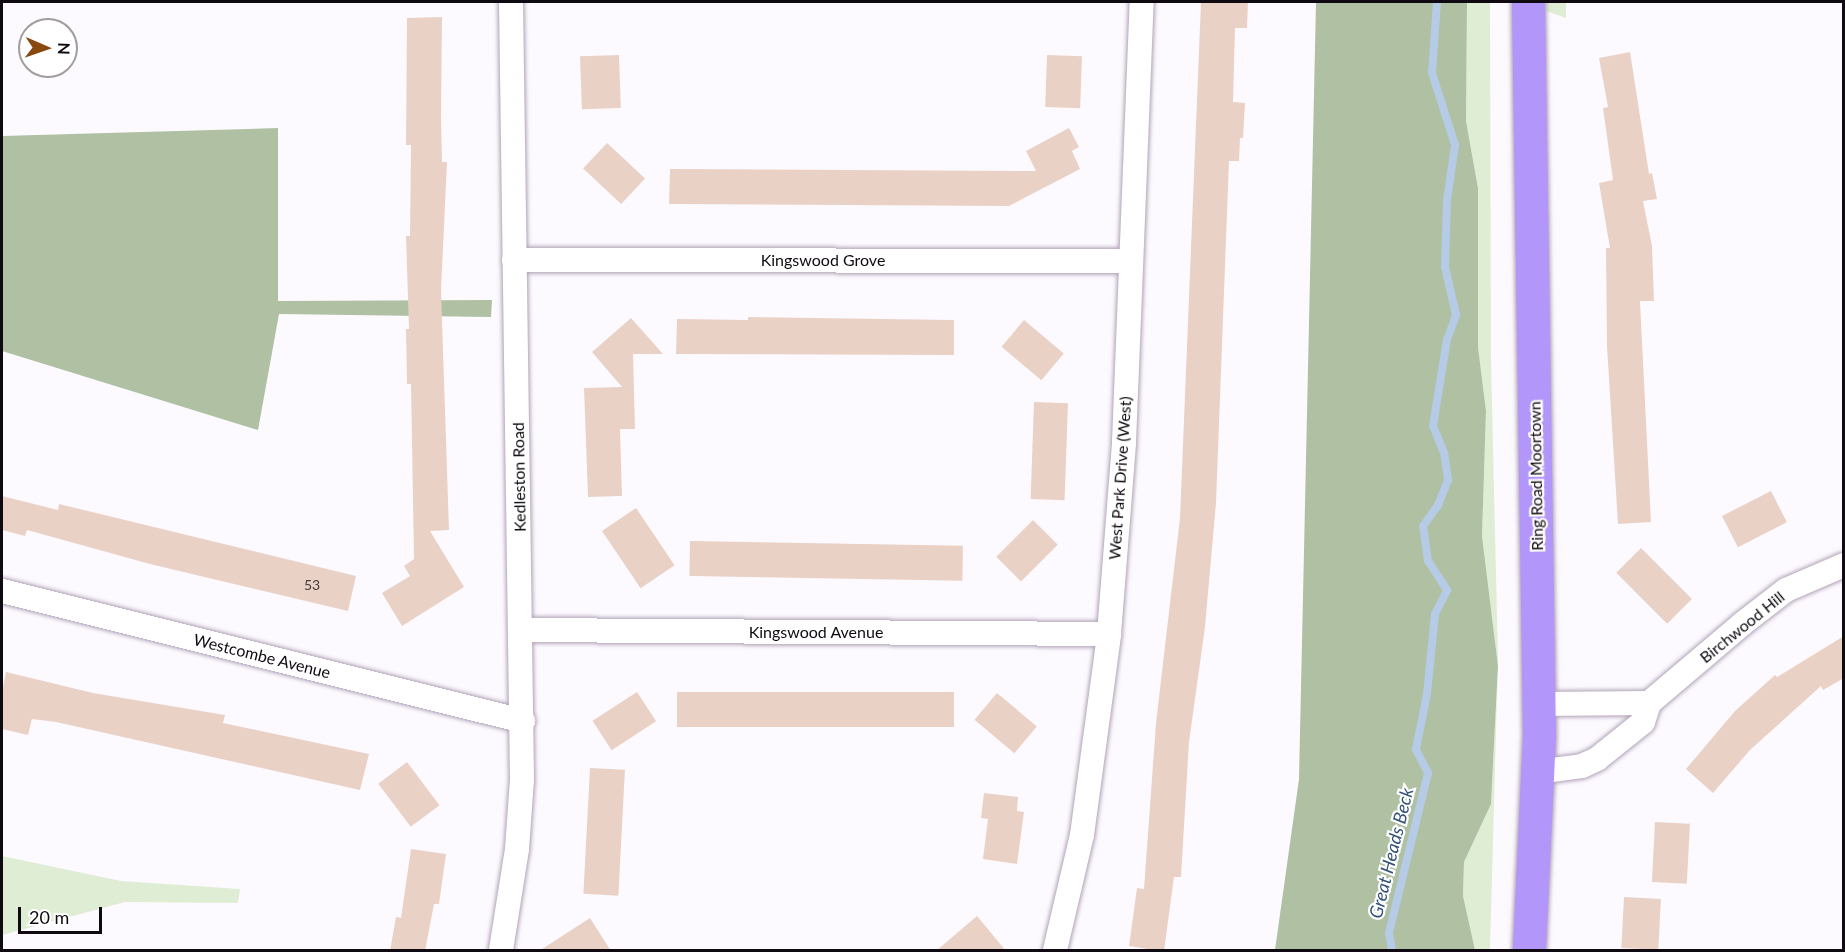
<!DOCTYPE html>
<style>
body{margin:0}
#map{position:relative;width:1845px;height:952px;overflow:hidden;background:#fdfaff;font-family:Lato,sans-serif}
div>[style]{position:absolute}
.green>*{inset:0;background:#dfedd4}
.forest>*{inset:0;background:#afc0a3}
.stream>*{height:8px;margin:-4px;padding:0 4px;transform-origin:4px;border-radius:4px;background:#b5cbe6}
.building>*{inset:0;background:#ead1c6;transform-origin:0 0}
.roads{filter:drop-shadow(0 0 2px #b1a3b7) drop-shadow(0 0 2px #b1a3b7)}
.street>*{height:24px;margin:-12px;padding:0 12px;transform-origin:12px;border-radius:12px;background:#fff}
.highway>*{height:33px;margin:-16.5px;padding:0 16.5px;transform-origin:16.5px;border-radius:16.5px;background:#b396f9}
span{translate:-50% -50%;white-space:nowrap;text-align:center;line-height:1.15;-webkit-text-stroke:4.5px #fff;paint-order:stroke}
.number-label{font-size:14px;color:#463c3e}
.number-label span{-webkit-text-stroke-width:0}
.street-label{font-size:16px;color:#0f0a11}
.water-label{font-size:18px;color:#315178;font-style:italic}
.frame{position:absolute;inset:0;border:3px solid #0f0a11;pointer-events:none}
.north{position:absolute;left:18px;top:18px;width:60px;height:60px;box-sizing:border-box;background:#fff;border:2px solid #9f9da0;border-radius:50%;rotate:92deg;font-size:16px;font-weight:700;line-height:24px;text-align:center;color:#0f0a11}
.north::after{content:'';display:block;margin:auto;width:21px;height:27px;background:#88480f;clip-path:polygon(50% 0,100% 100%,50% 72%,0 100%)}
.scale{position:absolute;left:18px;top:907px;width:84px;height:27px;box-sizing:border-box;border:3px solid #0f0a11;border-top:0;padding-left:8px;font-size:18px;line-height:21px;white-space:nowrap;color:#0f0a11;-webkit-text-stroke:4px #fff;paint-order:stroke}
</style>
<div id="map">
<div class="green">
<i style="clip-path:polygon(1467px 2px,1490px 2px,1491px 362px,1498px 659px,1490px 950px,1475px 950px,1463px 896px,1464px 862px,1491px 804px,1498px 666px,1482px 536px,1486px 411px,1478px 347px,1478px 188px,1466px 121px)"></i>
<i style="clip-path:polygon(1546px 2px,1566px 2px,1566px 18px,1546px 11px)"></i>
<i style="clip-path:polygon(2px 856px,121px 881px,240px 889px,238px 903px,125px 902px,2px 935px)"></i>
</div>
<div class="forest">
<i style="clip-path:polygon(1316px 2px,1467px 2px,1466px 121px,1478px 188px,1478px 347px,1486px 411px,1482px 536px,1498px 666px,1491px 804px,1464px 862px,1463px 896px,1475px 950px,1275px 950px,1299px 779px)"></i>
<i style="clip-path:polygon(278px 128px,278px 301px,492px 300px,491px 317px,279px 314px,258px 430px,2px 351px,2px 136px)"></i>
</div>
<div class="stream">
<i style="left:1392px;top:950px;width:17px;rotate:-100deg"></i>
<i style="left:1389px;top:933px;width:165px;rotate:-76.3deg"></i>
<i style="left:1428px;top:773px;width:27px;rotate:-117deg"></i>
<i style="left:1416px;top:749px;width:56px;rotate:-78.7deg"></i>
<i style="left:1427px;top:694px;width:80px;rotate:-84.3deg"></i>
<i style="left:1435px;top:614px;width:27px;rotate:-63deg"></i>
<i style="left:1447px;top:590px;width:35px;rotate:-123deg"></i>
<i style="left:1428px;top:561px;width:35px;rotate:-98deg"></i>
<i style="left:1423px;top:526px;width:26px;rotate:-54deg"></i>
<i style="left:1438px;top:505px;width:27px;rotate:-68deg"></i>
<i style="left:1448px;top:480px;width:27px;rotate:-98deg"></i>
<i style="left:1444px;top:453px;width:29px;rotate:-112deg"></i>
<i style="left:1433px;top:426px;width:87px;rotate:-80.8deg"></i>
<i style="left:1447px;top:340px;width:27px;rotate:-70deg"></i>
<i style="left:1456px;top:315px;width:49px;rotate:-102.9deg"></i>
<i style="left:1445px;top:267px;width:67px;rotate:-88.3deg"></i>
<i style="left:1447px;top:200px;width:56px;rotate:-81.7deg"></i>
<i style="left:1455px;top:145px;width:76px;rotate:-107.7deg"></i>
<i style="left:1432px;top:73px;width:71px;rotate:-86deg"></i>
</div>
<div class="building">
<i style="clip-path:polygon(1201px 2px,1248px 2px,1247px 28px,1235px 28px,1233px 102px,1245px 103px,1243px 138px,1240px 138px,1239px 161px,1229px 161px,1216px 503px,1205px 627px,1189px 742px,1181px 877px,1174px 877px,1164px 951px,1160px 951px,1129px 946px,1137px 888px,1144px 889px,1156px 723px,1180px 518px)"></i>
<i style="clip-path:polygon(442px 17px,441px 117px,442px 162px,447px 162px,441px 290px,449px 530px,430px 531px,464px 587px,402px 626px,382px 593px,410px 576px,404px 566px,414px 559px,411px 384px,407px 384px,406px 329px,409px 329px,406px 236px,410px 236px,411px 145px,406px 145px,407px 18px)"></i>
<i style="clip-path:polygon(1630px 52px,1649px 174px,1652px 173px,1657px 199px,1643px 201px,1652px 246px,1654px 301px,1640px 301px,1651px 522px,1618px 524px,1607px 346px,1606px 248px,1610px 248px,1599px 183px,1613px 180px,1603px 108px,1608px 107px,1599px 58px)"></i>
<i style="left:619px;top:55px;width:53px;height:39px;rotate:88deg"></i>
<i style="left:1047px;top:55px;width:35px;height:52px;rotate:2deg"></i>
<i style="clip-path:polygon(1069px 128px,1079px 147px,1072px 151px,1080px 169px,1009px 206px,669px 204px,670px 169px,1036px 171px,1026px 151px)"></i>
<i style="left:607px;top:143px;width:52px;height:35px;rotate:43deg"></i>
<i style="clip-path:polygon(748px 317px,954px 320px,954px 355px,676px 354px,677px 319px,748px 320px)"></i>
<i style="clip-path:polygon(631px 318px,663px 354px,633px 354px,635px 429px,620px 429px,622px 496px,588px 497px,584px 388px,622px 387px,592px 352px)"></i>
<i style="left:1024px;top:320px;width:52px;height:35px;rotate:40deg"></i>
<i style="left:1034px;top:402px;width:34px;height:97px;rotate:2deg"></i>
<i style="left:1771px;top:491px;width:35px;height:55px;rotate:63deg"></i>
<i style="clip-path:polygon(2px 496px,58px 510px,59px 504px,356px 576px,348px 611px,150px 564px,27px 530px,25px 536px,2px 530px)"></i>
<i style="left:636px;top:508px;width:69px;height:41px;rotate:56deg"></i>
<i style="left:1033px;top:520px;width:35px;height:52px;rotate:45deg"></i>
<i style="left:690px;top:541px;width:273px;height:35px;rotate:1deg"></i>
<i style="left:1641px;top:548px;width:72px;height:35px;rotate:45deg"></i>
<i style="clip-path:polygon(1844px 636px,1844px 678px,1823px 690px,1821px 686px,1750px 750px,1713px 793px,1686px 769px,1735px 711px,1775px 675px,1777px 677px)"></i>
<i style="clip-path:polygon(6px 672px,93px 693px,225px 715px,223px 723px,369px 754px,360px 790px,56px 722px,32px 719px,28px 735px,2px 729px,2px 692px)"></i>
<i style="left:637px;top:692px;width:35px;height:53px;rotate:57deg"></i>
<i style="left:677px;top:692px;width:277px;height:35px"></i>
<i style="left:997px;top:693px;width:52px;height:35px;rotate:40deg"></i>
<i style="left:407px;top:762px;width:54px;height:36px;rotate:53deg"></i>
<i style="left:590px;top:768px;width:35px;height:126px;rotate:3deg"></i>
<i style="clip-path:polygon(984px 793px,1018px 797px,1017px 811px,1024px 812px,1017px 864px,983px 859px,988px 819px,981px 818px)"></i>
<i style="left:1655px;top:822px;width:35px;height:60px;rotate:3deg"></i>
<i style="clip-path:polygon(411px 849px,446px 854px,439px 904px,434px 904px,425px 951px,390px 951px,396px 917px,401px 918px)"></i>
<i style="left:1624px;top:897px;width:37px;height:51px;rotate:3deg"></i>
<i style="clip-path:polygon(977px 916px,1006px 951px,936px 951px)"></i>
<i style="clip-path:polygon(590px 918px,611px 951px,539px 951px)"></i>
</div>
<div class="roads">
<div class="street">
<i style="left:514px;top:260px;width:617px;rotate:0.09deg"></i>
<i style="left:2px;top:591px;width:537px;rotate:14.01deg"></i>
<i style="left:522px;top:630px;width:587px;rotate:0.39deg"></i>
<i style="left:1538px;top:704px;width:111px;rotate:-0.5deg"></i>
<i style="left:1537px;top:772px;width:45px;rotate:-7.6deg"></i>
<i style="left:1582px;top:766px;width:17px;rotate:-25deg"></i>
<i style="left:1597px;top:759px;width:59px;rotate:-38.8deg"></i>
<i style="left:1643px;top:722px;width:20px;rotate:-72deg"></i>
<i style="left:1649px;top:703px;width:122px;rotate:-40.3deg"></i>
<i style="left:1742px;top:624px;width:56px;rotate:-37.7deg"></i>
<i style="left:1786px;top:590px;width:63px;rotate:-23.3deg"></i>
<i style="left:501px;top:950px;width:102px;rotate:-81deg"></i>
<i style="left:517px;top:849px;width:69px;rotate:-85.9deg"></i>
<i style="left:522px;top:780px;width:778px;rotate:-90.81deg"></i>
<i style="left:1055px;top:950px;width:118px;rotate:-76.8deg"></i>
<i style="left:1082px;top:835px;width:203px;rotate:-82.3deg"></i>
<i style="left:1109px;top:634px;width:193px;rotate:-85.5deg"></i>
<i style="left:1124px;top:442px;width:440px;rotate:-87.7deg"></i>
</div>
<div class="highway">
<i style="left:1528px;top:2px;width:733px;rotate:89.14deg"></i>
<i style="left:1539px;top:735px;width:215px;rotate:92.7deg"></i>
</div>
</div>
<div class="number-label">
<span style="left:312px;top:585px">53</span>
</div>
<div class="street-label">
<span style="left:823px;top:260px">Kingswood Grove</span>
<span style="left:1536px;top:476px;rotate:-91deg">Ring Road Moortown</span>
<span style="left:519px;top:477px;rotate:-91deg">Kedleston Road</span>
<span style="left:1120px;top:478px;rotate:-86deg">West Park Drive (West)</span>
<span style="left:1742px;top:627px;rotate:-39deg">Birchwood Hill</span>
<span style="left:816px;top:632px">Kingswood Avenue</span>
<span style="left:262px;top:656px;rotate:14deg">Westcombe Avenue</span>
</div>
<div class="water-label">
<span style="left:1391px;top:853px;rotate:-76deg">Great Heads Beck</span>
</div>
<div class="frame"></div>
<div class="north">N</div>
<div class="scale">20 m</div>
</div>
